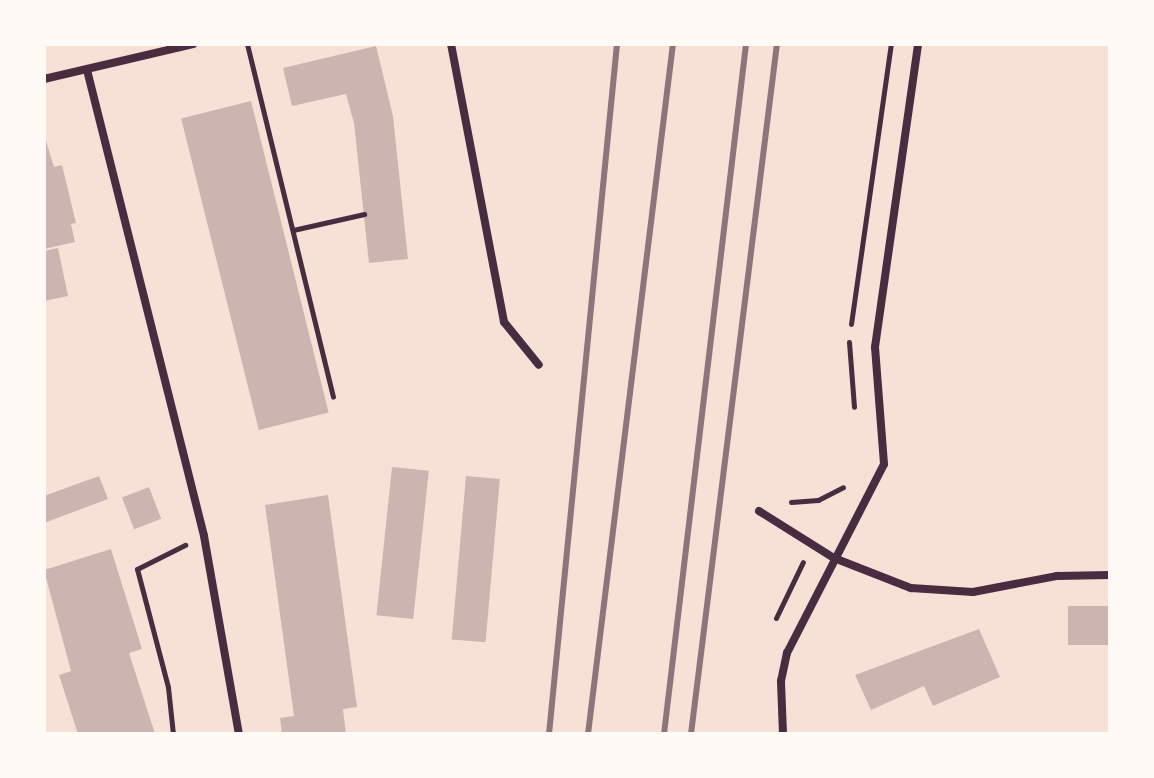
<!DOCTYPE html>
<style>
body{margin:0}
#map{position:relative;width:1154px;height:778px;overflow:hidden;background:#f7e1d7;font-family:"Libre Baskerville",serif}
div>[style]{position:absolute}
.building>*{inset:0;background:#ccb4b1;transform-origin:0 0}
.path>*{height:5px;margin:-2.5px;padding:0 2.5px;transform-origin:2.5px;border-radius:2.5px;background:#4a2c40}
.minor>*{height:8px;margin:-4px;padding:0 4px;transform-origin:4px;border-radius:4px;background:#4a2c40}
.rail>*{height:6px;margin:-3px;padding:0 3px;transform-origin:3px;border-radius:3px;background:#8f747c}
span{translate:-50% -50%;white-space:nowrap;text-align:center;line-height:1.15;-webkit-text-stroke:8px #fffaf5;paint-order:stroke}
.frame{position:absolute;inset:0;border:46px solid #fffaf5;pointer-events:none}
</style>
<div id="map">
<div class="building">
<i style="clip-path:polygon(376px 46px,393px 116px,408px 259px,369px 263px,354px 123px,346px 94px,292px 106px,283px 68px)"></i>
<i style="left:251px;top:101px;width:321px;height:72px;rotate:76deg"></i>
<i style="clip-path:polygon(44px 134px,54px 167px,62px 165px,76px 223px,71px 224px,75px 242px,44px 249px)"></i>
<i style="clip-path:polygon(58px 248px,68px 296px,44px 301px,44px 251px)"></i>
<i style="left:392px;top:467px;width:37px;height:149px;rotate:6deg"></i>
<i style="clip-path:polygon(99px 476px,108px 499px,44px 523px,44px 496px)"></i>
<i style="left:466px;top:476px;width:34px;height:164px;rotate:5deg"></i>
<i style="left:149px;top:487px;width:34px;height:29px;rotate:69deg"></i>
<i style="clip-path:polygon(328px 495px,357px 707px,343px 709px,346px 734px,282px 734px,280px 718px,294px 716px,265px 505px)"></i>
<i style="clip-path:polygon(111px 549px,142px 649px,129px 653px,155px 734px,78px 734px,59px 675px,71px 671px,44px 570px)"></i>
<i style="left:1110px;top:606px;width:39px;height:42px;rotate:90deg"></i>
<i style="clip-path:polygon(979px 629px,1000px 677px,933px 706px,924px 686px,871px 710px,855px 675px)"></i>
</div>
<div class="path">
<i style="left:247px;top:44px;width:363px;rotate:76.3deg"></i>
<i style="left:293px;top:230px;width:73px;rotate:-12.7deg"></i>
<i style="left:851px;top:324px;width:283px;rotate:-81.9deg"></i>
<i style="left:849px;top:342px;width:65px;rotate:85.6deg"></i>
<i style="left:791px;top:502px;width:27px;rotate:-4deg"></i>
<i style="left:818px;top:500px;width:28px;rotate:-27deg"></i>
<i style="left:776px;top:618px;width:62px;rotate:-64.3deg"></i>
<i style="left:173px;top:734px;width:47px;rotate:-96.1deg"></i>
<i style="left:168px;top:687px;width:122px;rotate:-104.7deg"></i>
<i style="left:137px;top:569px;width:54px;rotate:-26.6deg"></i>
</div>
<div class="minor">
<i style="left:451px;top:44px;width:283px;rotate:79.2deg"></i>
<i style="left:504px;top:322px;width:55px;rotate:50.9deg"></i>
<i style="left:87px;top:70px;width:480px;rotate:75.9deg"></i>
<i style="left:204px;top:536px;width:201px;rotate:80deg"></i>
<i style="left:44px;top:79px;width:153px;rotate:-13.2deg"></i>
<i style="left:759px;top:511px;width:89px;rotate:32.1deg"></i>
<i style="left:834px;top:558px;width:83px;rotate:21.3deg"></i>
<i style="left:911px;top:588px;width:62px;rotate:3.7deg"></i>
<i style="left:973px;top:592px;width:86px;rotate:-10.8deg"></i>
<i style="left:1057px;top:576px;width:53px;rotate:-1.1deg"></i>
<i style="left:783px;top:734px;width:53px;rotate:-92.2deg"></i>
<i style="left:781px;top:681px;width:29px;rotate:-78deg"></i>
<i style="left:787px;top:653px;width:212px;rotate:-62.8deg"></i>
<i style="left:884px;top:464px;width:117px;rotate:-94.4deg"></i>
<i style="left:875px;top:347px;width:306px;rotate:-81.9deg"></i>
</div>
<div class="rail">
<i style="left:549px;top:734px;width:693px;rotate:-84.37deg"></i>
<i style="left:588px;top:734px;width:695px;rotate:-82.98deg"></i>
<i style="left:664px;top:734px;width:695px;rotate:-83.22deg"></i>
<i style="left:691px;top:734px;width:695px;rotate:-82.9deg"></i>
</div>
<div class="frame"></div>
</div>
